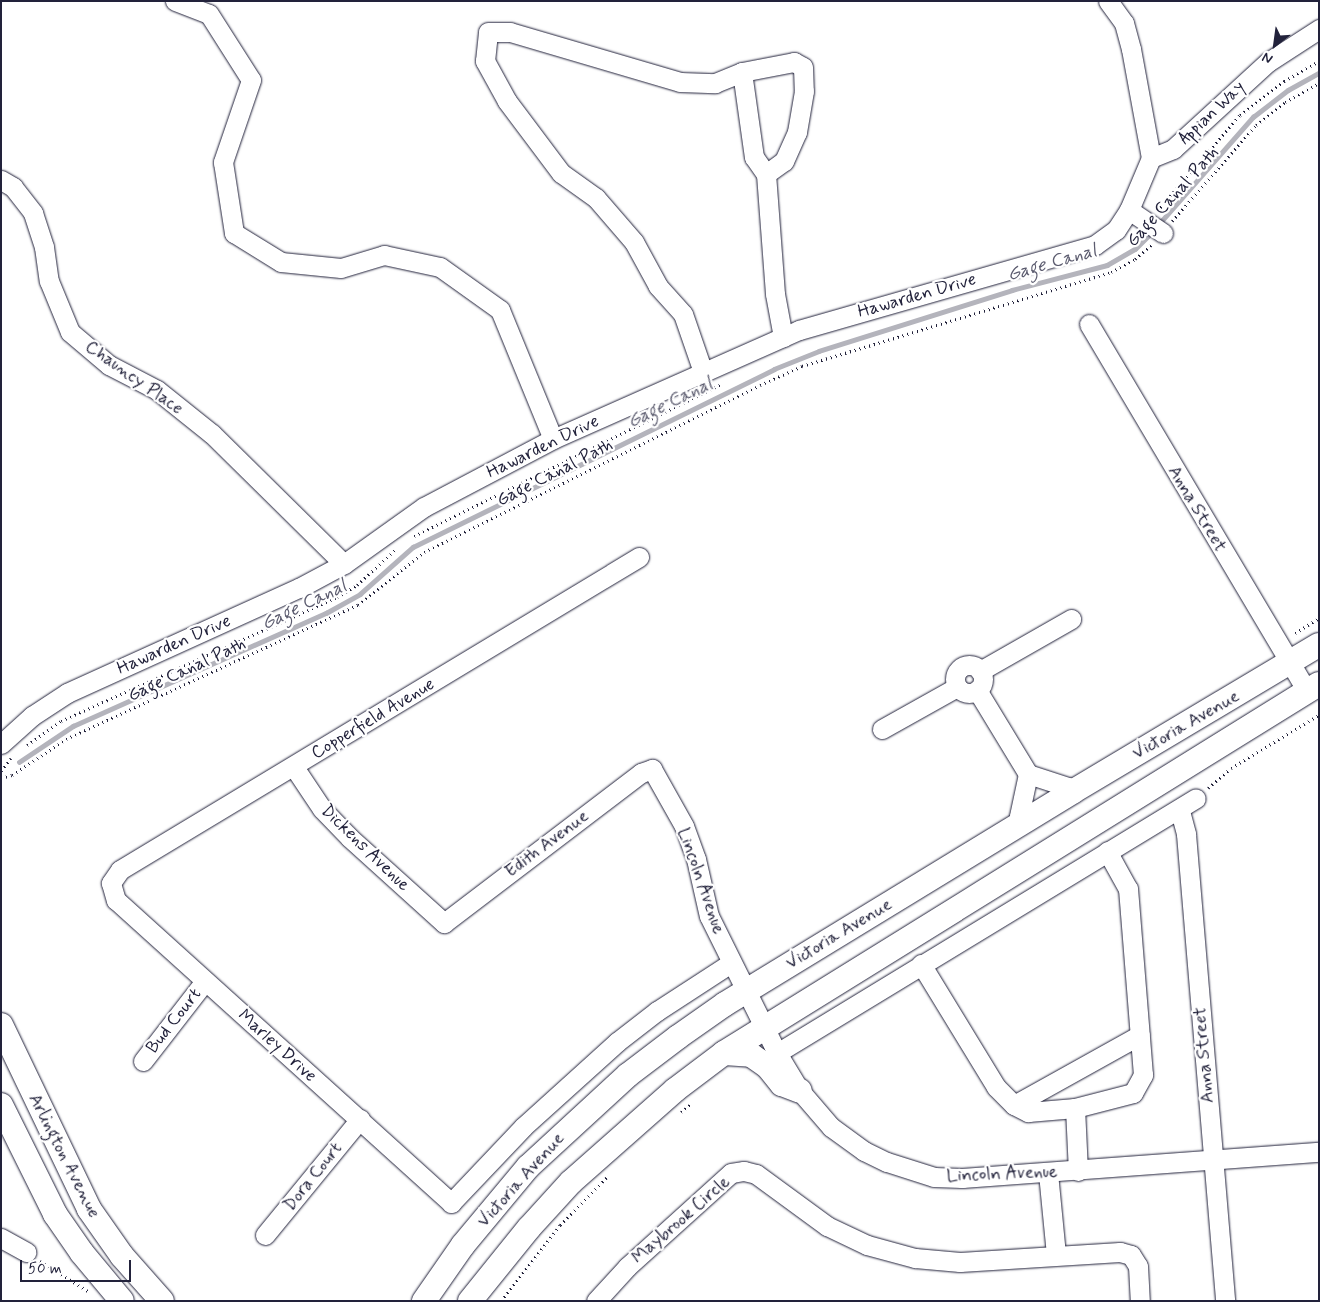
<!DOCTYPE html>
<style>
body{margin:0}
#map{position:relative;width:1320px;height:1302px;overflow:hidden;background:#fff;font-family:Mynerve,sans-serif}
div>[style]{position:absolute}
.stream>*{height:4.5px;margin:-2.25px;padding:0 2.25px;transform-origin:2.25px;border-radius:2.25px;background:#b4b4bc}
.path>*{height:2.5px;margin-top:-1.25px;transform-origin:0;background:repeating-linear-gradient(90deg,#22223b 0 1px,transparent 0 5px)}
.roads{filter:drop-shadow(0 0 1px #22223b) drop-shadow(0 0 1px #22223b)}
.minor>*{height:19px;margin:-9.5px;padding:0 9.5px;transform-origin:9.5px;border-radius:9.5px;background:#fff}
.minor>.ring{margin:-9.5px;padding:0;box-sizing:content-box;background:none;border:19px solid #fff;border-radius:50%}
.major>*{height:24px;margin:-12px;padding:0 12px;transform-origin:12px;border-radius:12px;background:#fff}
span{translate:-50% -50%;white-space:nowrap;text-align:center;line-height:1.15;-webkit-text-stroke:4.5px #fff;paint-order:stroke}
.street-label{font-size:18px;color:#22223b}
.water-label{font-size:19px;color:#5c5c6f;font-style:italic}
.frame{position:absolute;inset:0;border:2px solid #22223b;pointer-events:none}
.north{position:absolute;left:1250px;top:20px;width:50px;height:50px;-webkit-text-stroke:4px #fff;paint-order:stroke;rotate:210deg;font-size:14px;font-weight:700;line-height:20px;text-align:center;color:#22223b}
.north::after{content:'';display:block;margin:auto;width:18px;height:22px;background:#22223b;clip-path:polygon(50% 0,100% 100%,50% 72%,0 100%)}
.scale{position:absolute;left:20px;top:1260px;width:111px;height:22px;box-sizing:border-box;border:2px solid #22223b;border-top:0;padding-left:6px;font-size:15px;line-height:18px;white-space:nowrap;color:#22223b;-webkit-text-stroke:4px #fff;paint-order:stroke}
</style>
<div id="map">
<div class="stream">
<i style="left:1158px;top:225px;width:144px;rotate:-48.7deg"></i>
<i style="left:1253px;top:117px;width:44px;rotate:-37.6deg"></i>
<i style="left:1288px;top:90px;width:35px;rotate:-29deg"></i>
<i style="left:19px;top:762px;width:65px;rotate:-33.7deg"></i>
<i style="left:73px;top:726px;width:277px;rotate:-24.1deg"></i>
<i style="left:326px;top:613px;width:39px;rotate:-29deg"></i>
<i style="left:360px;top:594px;width:71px;rotate:-41.6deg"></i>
<i style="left:413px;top:547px;width:402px;rotate:-26.2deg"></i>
<i style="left:774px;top:369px;width:48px;rotate:-21.8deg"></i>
<i style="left:819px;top:351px;width:202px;rotate:-17.5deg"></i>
<i style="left:1012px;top:290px;width:98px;rotate:-14.7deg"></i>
<i style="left:1107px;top:265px;width:32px;rotate:-30deg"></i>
<i style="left:1135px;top:249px;width:25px;rotate:-45deg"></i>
</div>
<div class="path">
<i style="left:1157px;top:211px;width:127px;rotate:-49.2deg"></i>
<i style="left:1240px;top:115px;width:56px;rotate:-37.7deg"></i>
<i style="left:1284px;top:81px;width:40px;rotate:-29.7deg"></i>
<i style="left:1172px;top:221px;width:128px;rotate:-48.8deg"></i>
<i style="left:1256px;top:125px;width:37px;rotate:-38deg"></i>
<i style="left:1285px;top:102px;width:39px;rotate:-29deg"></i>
<i style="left:414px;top:536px;width:343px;rotate:-26.3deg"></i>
<i style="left:1295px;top:633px;width:28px;rotate:-32deg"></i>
<i style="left:27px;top:745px;width:42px;rotate:-35.2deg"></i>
<i style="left:61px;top:721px;width:303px;rotate:-24.2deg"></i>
<i style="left:337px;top:597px;width:23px;rotate:-31deg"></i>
<i style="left:357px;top:585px;width:54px;rotate:-42.8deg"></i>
<i style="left:1px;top:771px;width:16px;rotate:-52deg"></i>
<i style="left:1px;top:778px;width:11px;rotate:-15deg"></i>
<i style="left:12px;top:775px;width:65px;rotate:-33.7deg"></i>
<i style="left:66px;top:739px;width:321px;rotate:-24.7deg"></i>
<i style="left:358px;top:605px;width:85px;rotate:-38.8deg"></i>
<i style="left:424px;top:552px;width:375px;rotate:-26.4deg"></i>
<i style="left:760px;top:385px;width:46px;rotate:-24.3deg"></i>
<i style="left:802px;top:366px;width:323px;rotate:-16.9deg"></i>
<i style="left:1111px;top:272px;width:27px;rotate:-28deg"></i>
<i style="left:1135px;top:259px;width:23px;rotate:-41deg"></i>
<i style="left:1208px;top:788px;width:30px;rotate:-41deg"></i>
<i style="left:1231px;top:768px;width:103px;rotate:-31.1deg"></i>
<i style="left:681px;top:1112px;width:14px;rotate:-39deg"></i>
<i style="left:40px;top:1261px;width:57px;rotate:32deg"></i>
<i style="left:501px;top:1301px;width:96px;rotate:-52.2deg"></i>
<i style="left:560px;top:1225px;width:67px;rotate:-45.6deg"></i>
</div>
<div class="roads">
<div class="minor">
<i style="left:175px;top:1px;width:36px;rotate:21deg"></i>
<i style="left:209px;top:14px;width:78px;rotate:57.5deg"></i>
<i style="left:251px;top:80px;width:87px;rotate:108.9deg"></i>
<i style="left:223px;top:162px;width:72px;rotate:81.2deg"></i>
<i style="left:234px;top:233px;width:55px;rotate:31.7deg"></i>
<i style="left:281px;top:262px;width:60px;rotate:5.7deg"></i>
<i style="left:341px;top:268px;width:45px;rotate:-16.8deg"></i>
<i style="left:384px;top:255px;width:57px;rotate:12.1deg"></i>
<i style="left:440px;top:267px;width:74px;rotate:35.6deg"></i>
<i style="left:500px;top:310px;width:139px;rotate:67.7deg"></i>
<i style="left:742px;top:72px;width:53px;rotate:-10.9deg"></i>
<i style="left:794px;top:62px;width:10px;rotate:29deg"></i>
<i style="left:803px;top:67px;width:24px;rotate:88deg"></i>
<i style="left:804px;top:91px;width:42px;rotate:99.7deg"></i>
<i style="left:797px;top:132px;width:32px;rotate:114deg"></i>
<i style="left:784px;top:161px;width:22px;rotate:144deg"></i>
<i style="left:766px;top:174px;width:120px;rotate:85.7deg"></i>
<i style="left:775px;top:294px;width:44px;rotate:79.5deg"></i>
<i style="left:1151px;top:158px;width:24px;rotate:-22deg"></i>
<i style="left:1173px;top:149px;width:129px;rotate:-42.5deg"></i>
<i style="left:1268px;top:62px;width:61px;rotate:-32.9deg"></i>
<i style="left:1px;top:180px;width:14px;rotate:30deg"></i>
<i style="left:13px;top:187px;width:33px;rotate:52deg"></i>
<i style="left:33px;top:213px;width:36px;rotate:72deg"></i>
<i style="left:44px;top:247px;width:34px;rotate:82deg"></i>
<i style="left:49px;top:281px;width:55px;rotate:67.6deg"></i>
<i style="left:70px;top:332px;width:51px;rotate:40.2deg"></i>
<i style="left:109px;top:365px;width:54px;rotate:27.5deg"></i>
<i style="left:157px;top:390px;width:70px;rotate:38.7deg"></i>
<i style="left:212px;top:434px;width:185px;rotate:44.6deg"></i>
<i style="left:1129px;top:210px;width:41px;rotate:34.1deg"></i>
<i style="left:1089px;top:324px;width:427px;rotate:59.3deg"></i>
<i style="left:703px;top:372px;width:61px;rotate:-109deg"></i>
<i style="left:683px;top:314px;width:38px;rotate:-132deg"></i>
<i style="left:658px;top:286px;width:50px;rotate:-118.6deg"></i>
<i style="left:634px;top:242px;width:58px;rotate:-130.8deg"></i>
<i style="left:596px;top:198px;width:43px;rotate:-144.5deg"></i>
<i style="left:561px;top:173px;width:90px;rotate:-126.9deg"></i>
<i style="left:507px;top:101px;width:46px;rotate:-118.8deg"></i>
<i style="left:485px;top:61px;width:29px;rotate:-84deg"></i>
<i style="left:488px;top:32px;width:22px"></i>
<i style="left:510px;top:32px;width:177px;rotate:16.4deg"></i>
<i style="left:680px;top:82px;width:35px;rotate:2deg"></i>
<i style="left:715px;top:83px;width:29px;rotate:-22deg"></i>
<i style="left:742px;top:72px;width:86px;rotate:82deg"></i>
<i style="left:754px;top:157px;width:21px;rotate:55deg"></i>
<i style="left:639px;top:557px;width:606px;rotate:148.91deg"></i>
<i style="left:120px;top:870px;width:16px;rotate:125deg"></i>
<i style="left:111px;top:883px;width:18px;rotate:74deg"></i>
<i style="left:116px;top:900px;width:452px;rotate:42.1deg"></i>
<i style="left:451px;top:1203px;width:105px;rotate:-46.5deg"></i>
<i style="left:523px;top:1127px;width:127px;rotate:-42.1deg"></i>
<i style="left:617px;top:1042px;width:51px;rotate:-37.8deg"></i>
<i style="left:657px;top:1011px;width:88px;rotate:-33deg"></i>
<i class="ring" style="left:955px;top:665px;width:9px;height:9px"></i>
<i style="left:980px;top:671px;width:105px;rotate:-29.7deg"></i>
<i style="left:977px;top:690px;width:98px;rotate:58.7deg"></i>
<i style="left:1028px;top:774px;width:42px;rotate:18deg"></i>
<i style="left:1068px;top:787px;width:6px;rotate:51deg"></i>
<i style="left:882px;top:729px;width:86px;rotate:-29.2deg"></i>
<i style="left:1px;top:744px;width:42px;rotate:-42.1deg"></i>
<i style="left:32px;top:716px;width:42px;rotate:-33.3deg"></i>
<i style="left:67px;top:693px;width:255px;rotate:-24.4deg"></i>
<i style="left:299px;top:588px;width:51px;rotate:-28.1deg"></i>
<i style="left:344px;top:564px;width:98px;rotate:-35.5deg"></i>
<i style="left:424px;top:507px;width:146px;rotate:-27.8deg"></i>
<i style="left:553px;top:439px;width:269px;rotate:-23.9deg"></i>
<i style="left:799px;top:330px;width:308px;rotate:-16deg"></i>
<i style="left:1095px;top:245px;width:26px;rotate:-36deg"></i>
<i style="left:1116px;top:230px;width:24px;rotate:-57deg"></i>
<i style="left:1129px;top:210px;width:56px;rotate:-67.1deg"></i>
<i style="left:1151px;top:158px;width:111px;rotate:-100.4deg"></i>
<i style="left:1131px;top:49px;width:27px;rotate:-105deg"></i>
<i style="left:1124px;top:23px;width:27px;rotate:-126deg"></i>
<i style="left:294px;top:767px;width:50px;rotate:56.3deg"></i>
<i style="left:322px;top:809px;width:40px;rotate:46deg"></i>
<i style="left:350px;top:838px;width:127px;rotate:42.1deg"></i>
<i style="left:444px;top:923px;width:248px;rotate:-37.3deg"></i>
<i style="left:641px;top:773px;width:12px;rotate:-20deg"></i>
<i style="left:652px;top:769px;width:65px;rotate:60.7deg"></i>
<i style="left:684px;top:826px;width:35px;rotate:70deg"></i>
<i style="left:696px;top:859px;width:58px;rotate:77.2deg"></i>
<i style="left:709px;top:916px;width:153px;rotate:63.6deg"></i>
<i style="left:777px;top:1053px;width:44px;rotate:58.8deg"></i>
<i style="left:800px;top:1091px;width:48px;rotate:49.3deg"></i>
<i style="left:831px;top:1127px;width:41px;rotate:36deg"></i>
<i style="left:864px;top:1151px;width:25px;rotate:26deg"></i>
<i style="left:887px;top:1162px;width:49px;rotate:17.7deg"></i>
<i style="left:934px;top:1177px;width:28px;rotate:2deg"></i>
<i style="left:962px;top:1178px;width:358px;rotate:-4.2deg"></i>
<i style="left:1180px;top:811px;width:24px;rotate:75deg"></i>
<i style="left:1186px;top:834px;width:469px;rotate:85.2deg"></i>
<i style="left:1021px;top:823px;width:7px;rotate:-106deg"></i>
<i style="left:1019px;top:816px;width:43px;rotate:-77.9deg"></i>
<i style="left:921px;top:964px;width:144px;rotate:58.6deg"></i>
<i style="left:996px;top:1087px;width:25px;rotate:45deg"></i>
<i style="left:1014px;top:1105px;width:16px;rotate:27deg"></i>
<i style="left:1028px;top:1112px;width:47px;rotate:-4.9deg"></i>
<i style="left:1075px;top:1108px;width:60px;rotate:-14.5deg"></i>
<i style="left:1133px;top:1093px;width:21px;rotate:-61deg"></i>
<i style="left:1143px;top:1075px;width:187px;rotate:-94.6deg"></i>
<i style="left:1128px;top:889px;width:43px;rotate:-118.9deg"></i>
<i style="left:777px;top:1053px;width:490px;rotate:-31.3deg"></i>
<i style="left:143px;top:1061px;width:101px;rotate:-52.2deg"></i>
<i style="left:1014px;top:1105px;width:144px;rotate:-29.1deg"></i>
<i style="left:1075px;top:1108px;width:63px;rotate:87.3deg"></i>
<i style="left:1048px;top:1173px;width:82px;rotate:84.4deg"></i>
<i style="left:265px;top:1235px;width:150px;rotate:-50.7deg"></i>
<i style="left:1px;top:1238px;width:29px;rotate:29deg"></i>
<i style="left:596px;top:1301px;width:46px;rotate:-47.6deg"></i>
<i style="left:627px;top:1267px;width:140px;rotate:-42.1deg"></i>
<i style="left:731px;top:1173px;width:13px;rotate:-9deg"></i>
<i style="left:744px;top:1171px;width:12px;rotate:14deg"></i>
<i style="left:756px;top:1174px;width:88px;rotate:36.2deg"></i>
<i style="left:827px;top:1226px;width:44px;rotate:25.4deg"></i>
<i style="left:867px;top:1245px;width:50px;rotate:15.2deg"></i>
<i style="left:915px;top:1258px;width:45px;rotate:5.1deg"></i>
<i style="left:960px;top:1262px;width:160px;rotate:-3.6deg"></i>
<i style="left:1120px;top:1252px;width:11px;rotate:15deg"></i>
<i style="left:1131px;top:1255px;width:13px;rotate:58deg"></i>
<i style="left:1138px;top:1266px;width:35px;rotate:87deg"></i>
</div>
<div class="major">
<i style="left:1px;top:1025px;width:204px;rotate:64.4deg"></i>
<i style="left:89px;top:1209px;width:57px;rotate:54.9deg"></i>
<i style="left:122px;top:1256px;width:60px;rotate:48.4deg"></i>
<i style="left:724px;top:1053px;width:27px;rotate:4deg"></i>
<i style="left:751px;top:1055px;width:21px;rotate:35deg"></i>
<i style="left:768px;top:1067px;width:22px;rotate:51deg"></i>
<i style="left:782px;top:1084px;width:19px;rotate:21deg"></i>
<i style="left:1px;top:1105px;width:122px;rotate:63.6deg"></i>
<i style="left:55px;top:1214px;width:47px;rotate:55.3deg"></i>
<i style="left:82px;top:1253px;width:62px;rotate:50.2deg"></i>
<i style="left:424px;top:1301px;width:68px;rotate:-55.1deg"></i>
<i style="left:463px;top:1245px;width:102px;rotate:-50.2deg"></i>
<i style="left:528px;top:1167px;width:136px;rotate:-42.6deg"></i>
<i style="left:628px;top:1075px;width:63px;rotate:-37.2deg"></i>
<i style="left:678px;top:1037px;width:57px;rotate:-35.1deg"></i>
<i style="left:725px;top:1004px;width:407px;rotate:-31.4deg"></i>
<i style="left:1072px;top:792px;width:287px;rotate:-30.8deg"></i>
<i style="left:470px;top:1301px;width:94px;rotate:-51.1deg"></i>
<i style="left:529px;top:1228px;width:62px;rotate:-47.6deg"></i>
<i style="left:571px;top:1182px;width:139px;rotate:-41.5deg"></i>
<i style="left:675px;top:1090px;width:61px;rotate:-37.1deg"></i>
<i style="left:724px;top:1053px;width:700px;rotate:-31.81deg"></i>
</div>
</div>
<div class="street-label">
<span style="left:1212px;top:113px;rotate:-43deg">Appian Way</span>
<span style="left:1173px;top:197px;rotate:-48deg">Gage Canal Path</span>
<span style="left:917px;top:296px;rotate:-16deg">Hawarden Drive</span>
<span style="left:134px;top:378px;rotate:35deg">Chauncy Place</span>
<span style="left:543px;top:447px;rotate:-26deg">Hawarden Drive</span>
<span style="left:555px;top:473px;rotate:-27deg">Gage Canal Path</span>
<span style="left:1197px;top:509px;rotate:59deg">Anna Street</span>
<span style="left:174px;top:645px;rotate:-24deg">Hawarden Drive</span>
<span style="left:187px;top:670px;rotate:-25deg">Gage Canal Path</span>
<span style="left:373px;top:719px;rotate:-31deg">Copperfield Avenue</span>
<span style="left:1186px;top:725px;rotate:-30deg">Victoria Avenue</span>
<span style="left:547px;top:844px;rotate:-37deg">Edith Avenue</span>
<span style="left:365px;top:848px;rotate:44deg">Dickens Avenue</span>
<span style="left:701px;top:881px;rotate:71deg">Lincoln Avenue</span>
<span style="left:839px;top:934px;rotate:-31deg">Victoria Avenue</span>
<span style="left:174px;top:1021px;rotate:-52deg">Bud Court</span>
<span style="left:277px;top:1046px;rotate:42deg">Marley Drive</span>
<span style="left:1204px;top:1055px;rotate:-95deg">Anna Street</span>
<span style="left:64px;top:1156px;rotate:63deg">Arlington Avenue</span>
<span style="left:1002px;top:1174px;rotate:-2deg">Lincoln Avenue</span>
<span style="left:313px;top:1177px;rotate:-51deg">Dora Court</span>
<span style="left:521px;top:1180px;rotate:-48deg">Victoria Avenue</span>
<span style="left:681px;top:1220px;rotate:-41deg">Maybrook Circle</span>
</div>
<div class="water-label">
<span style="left:1052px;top:263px;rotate:-16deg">Gage Canal</span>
<span style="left:670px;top:403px;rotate:-26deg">Gage Canal</span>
<span style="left:304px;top:605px;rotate:-26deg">Gage Canal</span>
</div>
<div class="frame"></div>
<div class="north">N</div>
<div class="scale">50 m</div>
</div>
